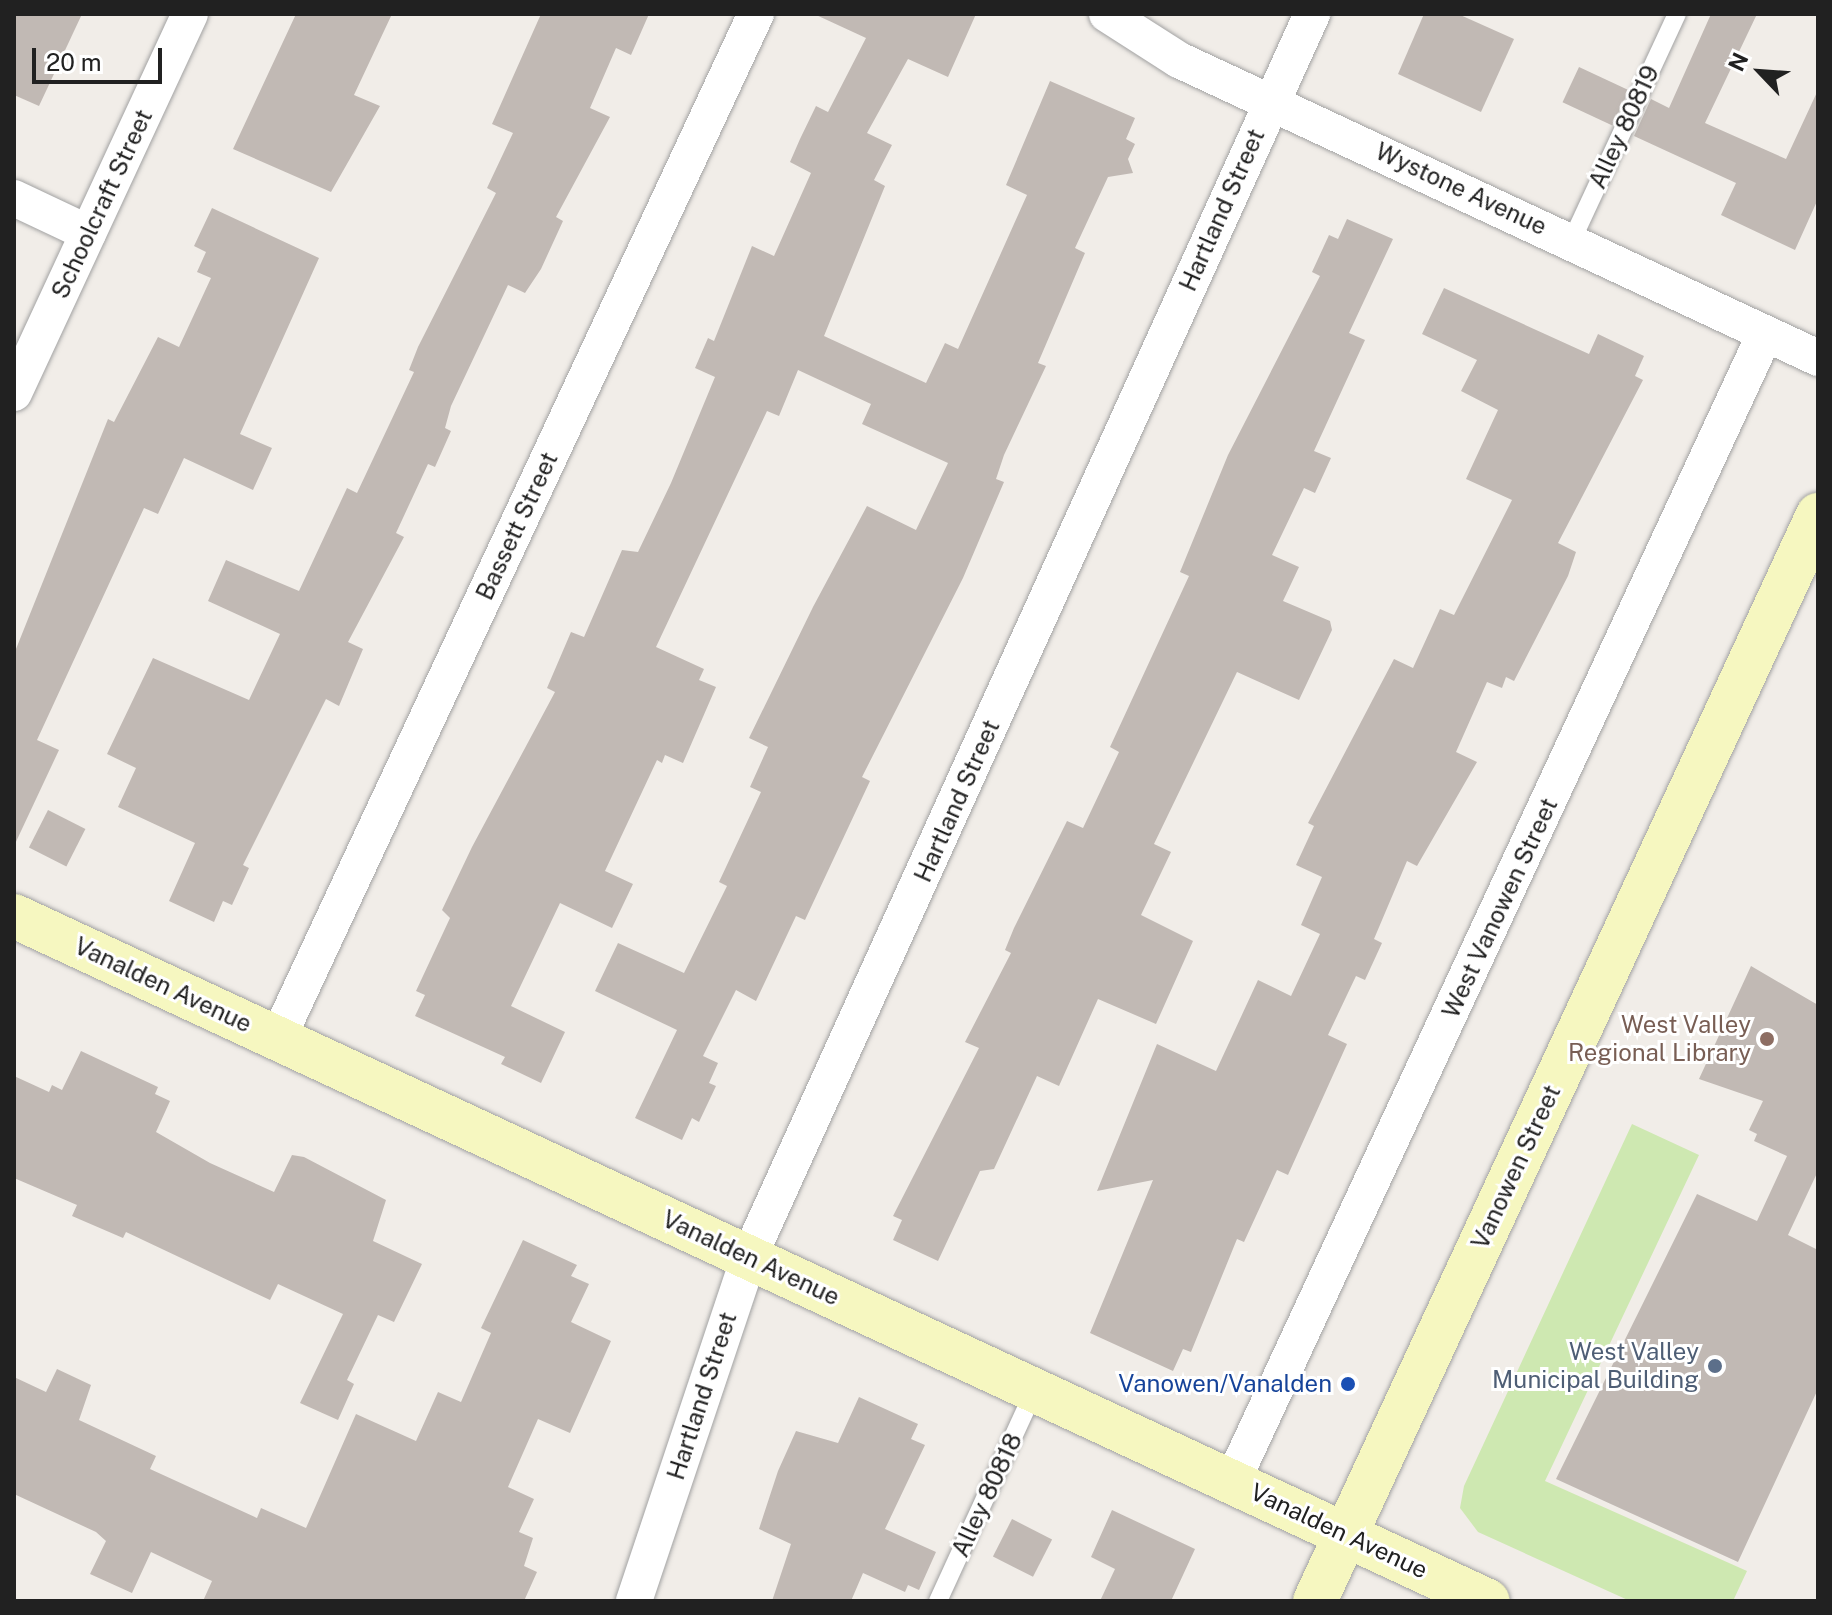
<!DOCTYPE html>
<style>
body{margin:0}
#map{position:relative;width:1832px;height:1615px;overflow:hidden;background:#f1ede8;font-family:"Public Sans",sans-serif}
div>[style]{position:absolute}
.grass>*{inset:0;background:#cee8b1}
.building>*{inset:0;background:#c1b9b4;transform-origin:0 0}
.roads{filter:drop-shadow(0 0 2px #a2a2a2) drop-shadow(0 0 2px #a2a2a2)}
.lane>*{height:18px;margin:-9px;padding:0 9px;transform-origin:9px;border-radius:9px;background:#fff}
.street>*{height:36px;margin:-18px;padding:0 18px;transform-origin:18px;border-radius:18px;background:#fff}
.secondary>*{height:44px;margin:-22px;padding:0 22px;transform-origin:22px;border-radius:22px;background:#f6f7c0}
.dots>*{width:22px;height:22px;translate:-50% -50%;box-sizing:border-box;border:4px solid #fff;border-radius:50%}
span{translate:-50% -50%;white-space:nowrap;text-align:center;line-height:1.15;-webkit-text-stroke:6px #fff;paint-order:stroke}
.street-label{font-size:24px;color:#212121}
.education-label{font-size:24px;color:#785e54}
.right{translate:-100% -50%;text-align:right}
.service-label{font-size:24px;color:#4e5e75}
.transit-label{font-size:24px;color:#164399}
.frame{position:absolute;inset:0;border:16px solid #212121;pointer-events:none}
.north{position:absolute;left:1720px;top:32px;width:80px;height:80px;-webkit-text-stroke:6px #fff;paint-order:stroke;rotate:295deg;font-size:22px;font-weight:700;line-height:32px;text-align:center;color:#212121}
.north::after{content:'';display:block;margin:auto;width:28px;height:36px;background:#212121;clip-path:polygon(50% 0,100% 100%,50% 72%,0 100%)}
.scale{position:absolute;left:32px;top:48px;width:130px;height:36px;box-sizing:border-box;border:4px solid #212121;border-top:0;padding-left:10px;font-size:24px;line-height:28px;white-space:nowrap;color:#212121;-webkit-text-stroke:6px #fff;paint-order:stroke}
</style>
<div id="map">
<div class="grass">
<i style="clip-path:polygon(1632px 1124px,1699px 1155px,1545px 1481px,1747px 1571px,1733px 1601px,1630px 1601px,1478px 1532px,1460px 1508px,1464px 1486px)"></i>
</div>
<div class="building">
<i style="clip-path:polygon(14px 14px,82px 14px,39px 106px,14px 95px)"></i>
<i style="clip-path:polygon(296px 14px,392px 14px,354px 95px,380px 106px,331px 192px,233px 149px)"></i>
<i style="clip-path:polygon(541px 14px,649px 14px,631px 55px,616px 48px,590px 108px,610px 117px,556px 217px,563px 221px,541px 269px,525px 293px,508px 285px,451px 406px,445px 428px,451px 431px,435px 467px,428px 464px,396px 533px,404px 537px,348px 642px,363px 649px,339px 706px,326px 699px,243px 865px,249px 868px,232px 905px,223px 901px,214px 922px,169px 901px,195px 843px,118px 807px,136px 768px,107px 754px,153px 658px,249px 700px,280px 634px,208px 601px,226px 560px,299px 591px,347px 488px,357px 493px,414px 372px,409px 370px,418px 347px,496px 193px,487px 188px,513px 133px,492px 124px)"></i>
<i style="clip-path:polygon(814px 14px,976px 14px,948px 77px,908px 59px,867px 133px,892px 145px,874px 180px,885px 186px,824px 336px,926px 383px,945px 343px,958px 349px,1027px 195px,1006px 185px,1050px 81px,1135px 118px,1126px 139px,1135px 144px,1128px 159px,1133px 173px,1108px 177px,1075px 248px,1085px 253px,1038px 363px,1046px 366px,1004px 455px,996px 479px,1004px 482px,963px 578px,862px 777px,870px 781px,805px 920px,796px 916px,756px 1001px,736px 990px,703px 1056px,718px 1063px,709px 1083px,716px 1086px,699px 1122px,692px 1118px,682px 1140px,635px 1118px,677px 1030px,595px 991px,618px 943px,684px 973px,727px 886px,719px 882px,761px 792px,750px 787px,768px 747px,749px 738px,813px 607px,867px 506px,916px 530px,948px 463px,862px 424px,871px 404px,798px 370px,779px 416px,767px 411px,656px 647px,704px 669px,699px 680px,716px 687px,683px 763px,665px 755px,662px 763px,657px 760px,605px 871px,633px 884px,612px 928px,560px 903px,511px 1006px,565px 1032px,541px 1083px,501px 1064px,505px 1057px,415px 1016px,425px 995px,416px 991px,450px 918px,442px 910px,472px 847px,555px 692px,547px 688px,571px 632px,584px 637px,622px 550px,638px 552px,671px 483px,715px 377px,695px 368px,708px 338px,714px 341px,752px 246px,774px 256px,811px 173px,790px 162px,800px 139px,816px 106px,828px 112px,866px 38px)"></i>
<i style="clip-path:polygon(1424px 14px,1458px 14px,1514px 39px,1481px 112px,1398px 74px)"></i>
<i style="clip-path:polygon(1711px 14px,1757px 14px,1705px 123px,1786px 159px,1818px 90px,1818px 199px,1795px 250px,1721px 215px,1736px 183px,1634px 136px,1651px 99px,1669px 108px)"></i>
<i style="left:1579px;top:67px;width:55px;height:39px;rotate:25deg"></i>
<i style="clip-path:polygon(212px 208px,319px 258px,240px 434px,272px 448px,253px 490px,184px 458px,158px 514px,144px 508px,37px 740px,59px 750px,14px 846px,14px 654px,108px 419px,114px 422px,158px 337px,179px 347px,211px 278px,197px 272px,206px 252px,194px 246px)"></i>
<i style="clip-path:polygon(1347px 219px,1393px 239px,1349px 333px,1365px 340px,1314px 451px,1331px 458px,1315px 493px,1304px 488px,1272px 555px,1299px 567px,1283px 601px,1330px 621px,1332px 630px,1299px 700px,1237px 672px,1154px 844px,1171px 852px,1141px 915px,1193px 941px,1156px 1024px,1098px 999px,1059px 1086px,1037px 1076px,994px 1169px,980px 1171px,938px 1261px,893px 1240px,902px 1220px,893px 1216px,979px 1048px,965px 1042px,1011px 953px,1005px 950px,1014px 928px,1067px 821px,1083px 828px,1119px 752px,1110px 747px,1189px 576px,1180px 572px,1228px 455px,1320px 276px,1312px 272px,1329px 235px,1338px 239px)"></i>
<i style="clip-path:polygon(1444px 288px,1589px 354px,1598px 334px,1644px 356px,1635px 376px,1643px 380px,1558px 543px,1576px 552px,1568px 576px,1514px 681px,1506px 677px,1502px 688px,1487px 682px,1456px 752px,1477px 762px,1417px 866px,1407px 861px,1374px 939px,1382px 943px,1365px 980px,1356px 976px,1328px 1035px,1347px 1044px,1288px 1175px,1277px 1170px,1244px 1242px,1237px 1239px,1191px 1352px,1183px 1349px,1173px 1371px,1090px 1333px,1153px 1180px,1097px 1191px,1157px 1044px,1216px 1071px,1258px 980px,1291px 996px,1320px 934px,1301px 925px,1322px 877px,1296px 865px,1314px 826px,1308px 823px,1394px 659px,1413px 668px,1440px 609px,1454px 615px,1512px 500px,1466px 479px,1498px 410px,1461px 391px,1477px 360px,1422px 334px)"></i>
<i style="left:48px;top:810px;width:42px;height:42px;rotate:27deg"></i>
<i style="clip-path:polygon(1751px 966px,1818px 1005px,1818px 1171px,1788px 1235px,1818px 1250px,1818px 1389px,1738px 1562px,1556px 1479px,1697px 1194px,1757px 1221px,1787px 1156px,1754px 1141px,1757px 1134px,1749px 1130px,1763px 1101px,1699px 1079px)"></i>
<i style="clip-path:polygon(81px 1051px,158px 1087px,155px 1094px,170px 1101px,156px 1132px,210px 1163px,274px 1192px,292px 1155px,304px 1157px,386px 1200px,373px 1241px,422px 1264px,394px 1322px,378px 1315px,347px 1380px,354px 1384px,338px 1420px,300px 1403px,343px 1314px,278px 1284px,270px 1300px,126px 1232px,123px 1238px,72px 1216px,77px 1205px,14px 1178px,14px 1076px,49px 1092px,52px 1085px,62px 1090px)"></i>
<i style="clip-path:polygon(523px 1240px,577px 1265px,571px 1276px,589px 1284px,571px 1322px,611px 1341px,570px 1433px,538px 1419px,508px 1487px,534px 1499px,519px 1532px,533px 1538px,524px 1566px,537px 1572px,524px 1601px,203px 1601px,212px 1581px,151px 1552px,132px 1593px,90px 1574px,106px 1541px,96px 1532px,14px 1494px,14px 1377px,46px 1392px,57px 1369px,91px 1385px,79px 1420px,156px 1456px,150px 1469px,257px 1518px,261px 1508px,306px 1528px,356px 1414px,416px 1441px,438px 1392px,461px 1402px,491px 1333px,481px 1328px)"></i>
<i style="clip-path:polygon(859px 1397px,918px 1424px,911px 1439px,925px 1445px,885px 1529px,936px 1552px,919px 1590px,908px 1585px,905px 1592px,863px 1573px,851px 1601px,772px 1601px,791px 1544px,759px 1529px,778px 1471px,796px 1431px,838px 1443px)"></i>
<i style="clip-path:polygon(1112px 1510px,1195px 1549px,1171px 1601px,1100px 1601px,1115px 1569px,1091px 1557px)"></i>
<i style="left:1012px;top:1519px;width:45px;height:42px;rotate:27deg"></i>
</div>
<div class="roads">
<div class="lane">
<i style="left:1572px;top:240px;width:249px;rotate:-65.1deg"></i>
<i style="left:938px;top:1601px;width:233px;rotate:-65.4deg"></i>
</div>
<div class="street">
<i style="left:1107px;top:14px;width:85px;rotate:32.6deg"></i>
<i style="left:1179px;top:60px;width:705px;rotate:25deg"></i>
<i style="left:14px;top:198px;width:82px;rotate:25.3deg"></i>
<i style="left:14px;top:393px;width:418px;rotate:-65.1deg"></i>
<i style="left:278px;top:1038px;width:1130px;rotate:-64.98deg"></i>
<i style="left:1233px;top:1480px;width:1263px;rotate:-65.1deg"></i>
<i style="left:634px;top:1601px;width:363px;rotate:-71.5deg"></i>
<i style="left:749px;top:1257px;width:1365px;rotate:-65.63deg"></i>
</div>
<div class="secondary">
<i style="left:14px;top:916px;width:1625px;rotate:24.93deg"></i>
<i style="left:1315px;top:1601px;width:1197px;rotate:-65.15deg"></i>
</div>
</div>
<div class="dots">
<i style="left:1767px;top:1039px;background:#8d6e63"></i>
<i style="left:1715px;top:1366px;background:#5c6f8a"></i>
<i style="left:1348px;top:1384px;background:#1a4fb4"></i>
</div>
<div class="street-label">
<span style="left:1624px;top:127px;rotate:-65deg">Alley 80819</span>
<span style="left:1461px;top:189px;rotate:25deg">Wystone Avenue</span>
<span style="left:102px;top:204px;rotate:-65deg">Schoolcraft Street</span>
<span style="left:1222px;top:210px;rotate:-66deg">Hartland Street</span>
<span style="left:517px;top:526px;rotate:-65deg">Bassett Street</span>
<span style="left:957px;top:801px;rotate:-66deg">Hartland Street</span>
<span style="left:1500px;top:908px;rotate:-65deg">West Vanowen Street</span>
<span style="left:163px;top:985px;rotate:25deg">Vanalden Avenue</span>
<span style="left:1516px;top:1167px;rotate:-65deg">Vanowen Street</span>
<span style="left:751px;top:1258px;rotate:25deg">Vanalden Avenue</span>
<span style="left:702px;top:1396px;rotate:-72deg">Hartland Street</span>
<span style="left:987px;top:1495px;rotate:-65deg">Alley 80818</span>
<span style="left:1339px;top:1531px;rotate:25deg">Vanalden Avenue</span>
</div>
<div class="education-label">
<span class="right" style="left:1751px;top:1039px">West Valley<br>Regional Library</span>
</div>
<div class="service-label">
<span class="right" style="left:1699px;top:1366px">West Valley<br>Municipal Building</span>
</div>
<div class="transit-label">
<span class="right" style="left:1332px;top:1384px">Vanowen/Vanalden</span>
</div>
<div class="frame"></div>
<div class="north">N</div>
<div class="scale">20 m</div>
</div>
